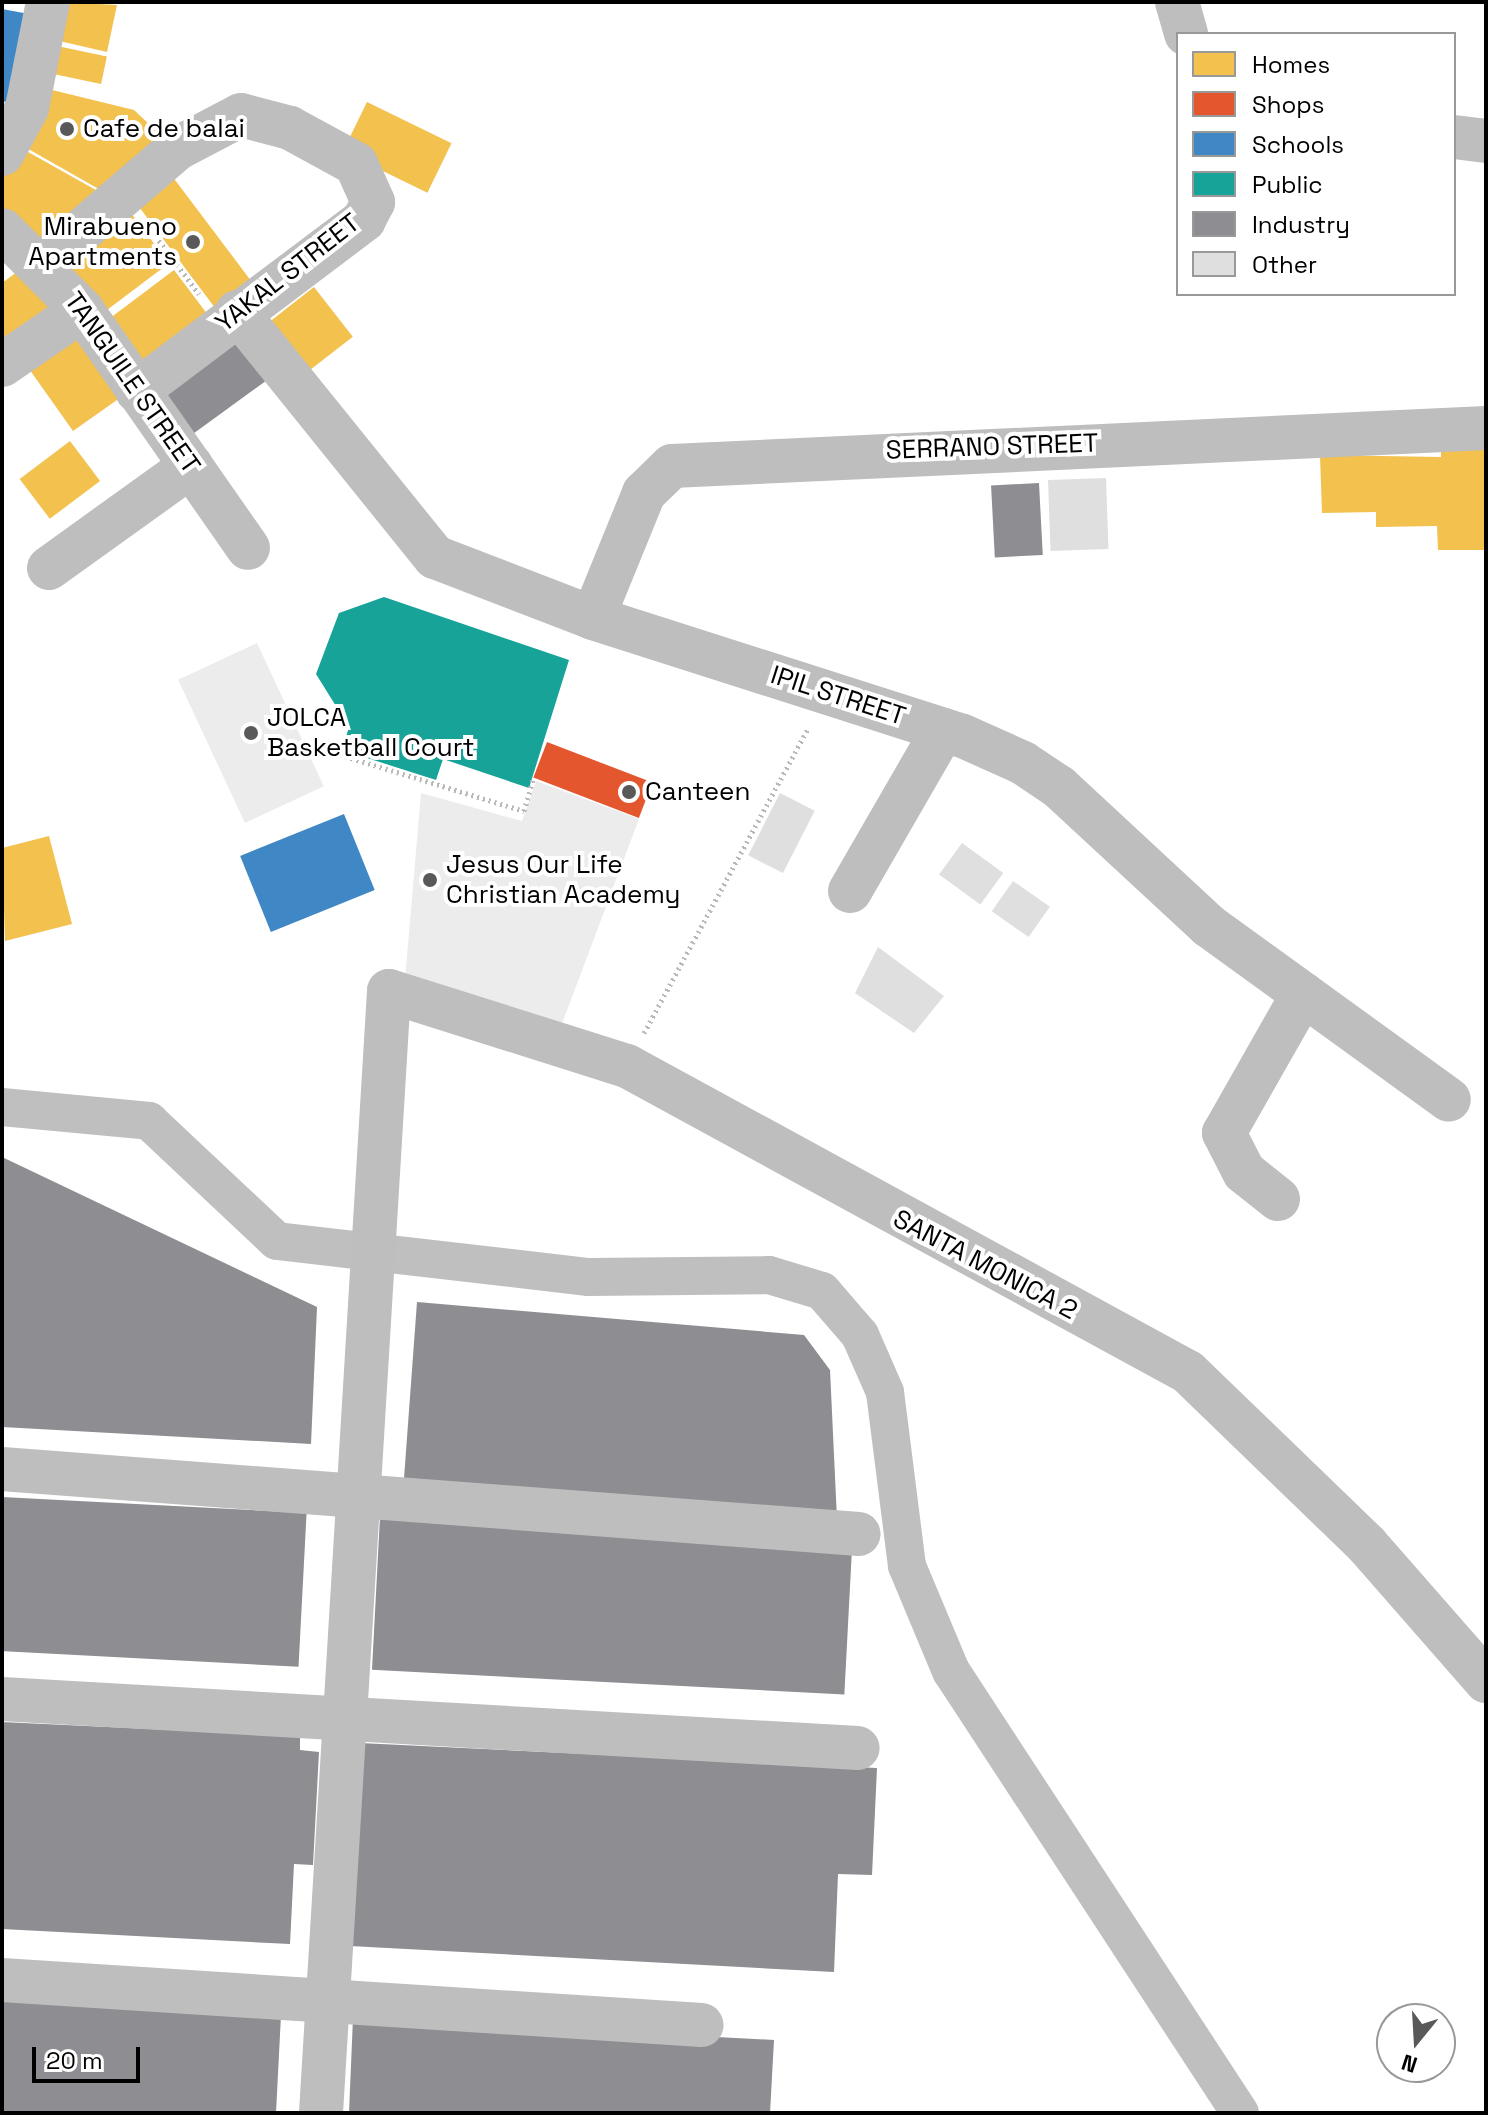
<!DOCTYPE html>
<style>
body{margin:0}
#map{position:relative;width:1488px;height:2115px;overflow:hidden;background:#fff;font-family:"Space Grotesk",sans-serif}
div>[style]{position:absolute}
.green>*{inset:0;background:#ececec;transform-origin:0 0}
.homes>*{inset:0;background:#f2c14e;transform-origin:0 0}
.shops>*{inset:0;background:#e4572e;transform-origin:0 0}
.schools>*{inset:0;background:#3f88c5;transform-origin:0 0}
.public>*{inset:0;background:#17a398}
.industry>*{inset:0;background:#8d8d92;transform-origin:0 0}
.canal>*{height:38px;margin:-19px;padding:0 19px;transform-origin:19px;border-radius:19px;background:#bfbfbf}
.building>*{inset:0;background:#dfdfdf;transform-origin:0 0}
.path>*{height:5px;margin-top:-2.5px;transform-origin:0;background:repeating-linear-gradient(90deg,#b9b9b9 0 2px,transparent 0 6px)}
.minor>*{height:44px;margin:-22px;padding:0 22px;transform-origin:22px;border-radius:22px;background:#bebebe}
.dots>*{width:22px;height:22px;translate:-50% -50%;box-sizing:border-box;border:4px solid #fff;border-radius:50%}
span{translate:-50% -50%;white-space:nowrap;text-align:center;line-height:1.15;-webkit-text-stroke:8px #fff;paint-order:stroke}
.poi-label{font-size:26px;color:#000}
.left{translate:0 -50%;text-align:left}
.right{translate:-100% -50%;text-align:right}
.street-label{font-size:26px;color:#000}
.frame{position:absolute;inset:0;border:4px solid #000;pointer-events:none}
.legend{position:absolute;left:1176px;top:32px;width:280px;height:264px;box-sizing:border-box;background:#fff;border:2px solid #999;margin:0;padding:10px 14px;list-style:none;font-size:24px;color:#000}
.legend li{display:flex;align-items:center;gap:16px;height:40px}
.legend b{width:40px;border:2px solid #999}
.north{position:absolute;left:1376px;top:2003px;width:80px;height:80px;box-sizing:border-box;background:#fff;border:2px solid #999;border-radius:50%;rotate:198deg;font-size:22px;font-weight:700;line-height:32px;text-align:center;color:#000}
.north::after{content:'';display:block;margin:auto;width:28px;height:36px;background:#595959;clip-path:polygon(50% 0,100% 100%,50% 72%,0 100%)}
.scale{position:absolute;left:32px;top:2047px;width:108px;height:36px;box-sizing:border-box;border:4px solid #000;border-top:0;padding-left:10px;font-size:24px;line-height:28px;white-space:nowrap;color:#000;-webkit-text-stroke:6px #fff;paint-order:stroke}
</style>
<div id="map">
<div class="green">
<i style="left:257px;top:643px;width:158px;height:87px;rotate:65deg"></i>
<i style="clip-path:polygon(536px 781px,639px 819px,560px 1029px,405px 979px,421px 793px,522px 821px)"></i>
</div>
<div class="homes">
<i style="clip-path:polygon(63px 2px,117px 5px,107px 52px,55px 40px)"></i>
<i style="left:57px;top:46px;width:51px;height:28px;rotate:12deg"></i>
<i style="clip-path:polygon(48px 89px,134px 110px,164px 138px,104px 192px,23px 146px)"></i>
<i style="left:367px;top:102px;width:94px;height:55px;rotate:26deg"></i>
<i style="clip-path:polygon(21px 148px,103px 194px,43px 246px,2px 217px,2px 176px)"></i>
<i style="left:166px;top:168px;width:151px;height:45px;rotate:53deg"></i>
<i style="left:128px;top:209px;width:68px;height:87px;rotate:53deg"></i>
<i style="clip-path:polygon(21px 269px,55px 312px,2px 349px,2px 283px)"></i>
<i style="left:174px;top:270px;width:64px;height:89px;rotate:53deg"></i>
<i style="left:314px;top:287px;width:63px;height:58px;rotate:52deg"></i>
<i style="clip-path:polygon(74px 336px,124px 395px,73px 431px,27px 366px)"></i>
<i style="left:70px;top:441px;width:50px;height:63px;rotate:53deg"></i>
<i style="clip-path:polygon(1486px 444px,1486px 550px,1438px 550px,1437px 526px,1376px 527px,1376px 512px,1322px 513px,1320px 455px,1441px 457px,1441px 445px)"></i>
<i style="clip-path:polygon(49px 836px,72px 924px,5px 941px,2px 848px)"></i>
</div>
<div class="shops">
<i style="left:547px;top:742px;width:113px;height:38px;rotate:21deg"></i>
</div>
<div class="schools">
<i style="clip-path:polygon(2px 9px,29px 14px,13px 104px,2px 101px)"></i>
<i style="left:539px;top:653px;width:28px;height:127px;rotate:19deg"></i>
<i style="left:344px;top:814px;width:82px;height:112px;rotate:68deg"></i>
</div>
<div class="public">
<i style="clip-path:polygon(384px 597px,569px 660px,529px 788px,443px 759px,436px 780px,342px 750px,349px 727px,316px 674px,339px 613px)"></i>
</div>
<div class="industry">
<i style="left:237px;top:329px;width:59px;height:100px;rotate:54deg"></i>
<i style="left:1039px;top:483px;width:72px;height:48px;rotate:87deg"></i>
<i style="clip-path:polygon(2px 1157px,317px 1307px,311px 1444px,2px 1427px)"></i>
<i style="clip-path:polygon(417px 1302px,804px 1335px,830px 1370px,837px 1519px,403px 1492px)"></i>
<i style="left:2px;top:1497px;width:305px;height:154px;rotate:3deg"></i>
<i style="left:380px;top:1517px;width:473px;height:153px;rotate:3deg"></i>
<i style="clip-path:polygon(2px 1722px,300px 1736px,300px 1750px,319px 1752px,313px 1865px,294px 1864px,290px 1944px,2px 1929px)"></i>
<i style="clip-path:polygon(360px 1743px,877px 1768px,872px 1875px,838px 1874px,834px 1972px,350px 1946px)"></i>
<i style="clip-path:polygon(2px 2000px,281px 2015px,276px 2113px,2px 2113px)"></i>
<i style="clip-path:polygon(353px 2018px,774px 2040px,770px 2113px,349px 2113px)"></i>
</div>
<div class="canal">
<i style="left:2px;top:1107px;width:148px;rotate:5.4deg"></i>
<i style="left:149px;top:1121px;width:175px;rotate:43.2deg"></i>
<i style="left:277px;top:1241px;width:314px;rotate:6.6deg"></i>
<i style="left:589px;top:1277px;width:180px;rotate:-0.6deg"></i>
<i style="left:769px;top:1275px;width:55px;rotate:16.8deg"></i>
<i style="left:822px;top:1291px;width:58px;rotate:49.2deg"></i>
<i style="left:860px;top:1335px;width:62px;rotate:66.3deg"></i>
<i style="left:885px;top:1392px;width:175px;rotate:82.8deg"></i>
<i style="left:907px;top:1566px;width:114px;rotate:67.3deg"></i>
<i style="left:951px;top:1671px;width:528px;rotate:56.82deg"></i>
</div>
<div class="building">
<i style="left:1106px;top:478px;width:71px;height:58px;rotate:88deg"></i>
<i style="left:780px;top:793px;width:39px;height:70px;rotate:27deg"></i>
<i style="left:962px;top:843px;width:51px;height:39px;rotate:36deg"></i>
<i style="left:1013px;top:881px;width:45px;height:37px;rotate:35deg"></i>
<i style="clip-path:polygon(878px 947px,944px 996px,914px 1033px,855px 993px)"></i>
</div>
<div class="path">
<i style="left:148px;top:226px;width:85px;rotate:53.1deg"></i>
<i style="left:328px;top:751px;width:205px;rotate:17deg"></i>
<i style="left:524px;top:811px;width:33px;rotate:-74deg"></i>
<i style="left:644px;top:1033px;width:346px;rotate:-61.7deg"></i>
</div>
<div class="minor">
<i style="left:1177px;top:2px;width:33px;rotate:74deg"></i>
<i style="left:1454px;top:137px;width:32px;rotate:7deg"></i>
<i style="left:2px;top:154px;width:52px;rotate:-61.5deg"></i>
<i style="left:27px;top:108px;width:108px;rotate:-78.8deg"></i>
<i style="left:2px;top:230px;width:113px;rotate:45deg"></i>
<i style="left:82px;top:310px;width:290px;rotate:55.1deg"></i>
<i style="left:43px;top:264px;width:178px;rotate:-40.7deg"></i>
<i style="left:178px;top:148px;width:71px;rotate:-27.6deg"></i>
<i style="left:241px;top:115px;width:51px;rotate:14.9deg"></i>
<i style="left:290px;top:128px;width:75px;rotate:28.6deg"></i>
<i style="left:356px;top:164px;width:42px;rotate:65.9deg"></i>
<i style="left:373px;top:202px;width:20px;rotate:117deg"></i>
<i style="left:364px;top:220px;width:284px;rotate:143deg"></i>
<i style="left:237px;top:312px;width:315px;rotate:51.1deg"></i>
<i style="left:435px;top:557px;width:169px;rotate:21.1deg"></i>
<i style="left:593px;top:618px;width:388px;rotate:17.7deg"></i>
<i style="left:963px;top:736px;width:66px;rotate:24.2deg"></i>
<i style="left:1023px;top:763px;width:43px;rotate:33.7deg"></i>
<i style="left:1059px;top:787px;width:205px;rotate:42.8deg"></i>
<i style="left:1209px;top:926px;width:296px;rotate:35.9deg"></i>
<i style="left:2px;top:365px;width:97px;rotate:-34.5deg"></i>
<i style="left:49px;top:568px;width:175px;rotate:-35.7deg"></i>
<i style="left:593px;top:618px;width:135px;rotate:-67.8deg"></i>
<i style="left:644px;top:493px;width:39px;rotate:-44deg"></i>
<i style="left:672px;top:466px;width:815px;rotate:-2.67deg"></i>
<i style="left:850px;top:891px;width:186px;rotate:-60deg"></i>
<i style="left:1278px;top:1199px;width:43px;rotate:-141.5deg"></i>
<i style="left:1244px;top:1172px;width:44px;rotate:-117.1deg"></i>
<i style="left:1224px;top:1133px;width:160px;rotate:-60.4deg"></i>
<i style="left:2px;top:1469px;width:859px;rotate:4.34deg"></i>
<i style="left:2px;top:1699px;width:857px;rotate:3.28deg"></i>
<i style="left:2px;top:1980px;width:701px;rotate:3.68deg"></i>
<i style="left:321px;top:2113px;width:1124px;rotate:-86.53deg"></i>
<i style="left:389px;top:991px;width:250px;rotate:17.5deg"></i>
<i style="left:627px;top:1066px;width:639px;rotate:28.61deg"></i>
<i style="left:1188px;top:1372px;width:249px;rotate:44deg"></i>
<i style="left:1367px;top:1545px;width:181px;rotate:48.8deg"></i>
</div>
<div class="dots">
<i style="left:67px;top:129px;background:#595959"></i>
<i style="left:193px;top:242px;background:#595959"></i>
<i style="left:251px;top:733px;background:#595959"></i>
<i style="left:629px;top:792px;background:#595959"></i>
<i style="left:430px;top:880px;background:#595959"></i>
</div>
<div class="poi-label">
<span class="left" style="left:83px;top:129px">Cafe de balai</span>
<span class="right" style="left:177px;top:242px">Mirabueno<br>Apartments</span>
<span class="left" style="left:267px;top:733px">JOLCA<br>Basketball Court</span>
<span class="left" style="left:645px;top:792px">Canteen</span>
<span class="left" style="left:446px;top:880px">Jesus Our Life<br>Christian Academy</span>
</div>
<div class="street-label">
<span style="left:288px;top:273px;rotate:-38deg">YAKAL STREET</span>
<span style="left:132px;top:383px;rotate:55deg">TANGUILE STREET</span>
<span style="left:992px;top:447px;rotate:-2deg">SERRANO STREET</span>
<span style="left:838px;top:696px;rotate:18deg">IPIL STREET</span>
<span style="left:985px;top:1265px;rotate:28deg">SANTA MONICA 2</span>
</div>
<div class="frame"></div>
<ul class="legend">
<li><b style="height:22px;background:#f2c14e"></b>Homes</li>
<li><b style="height:22px;background:#e4572e"></b>Shops</li>
<li><b style="height:22px;background:#3f88c5"></b>Schools</li>
<li><b style="height:22px;background:#17a398"></b>Public</li>
<li><b style="height:22px;background:#8d8d92"></b>Industry</li>
<li><b style="height:22px;background:#dfdfdf"></b>Other</li>
</ul>
<div class="north">N</div>
<div class="scale">20 m</div>
</div>
